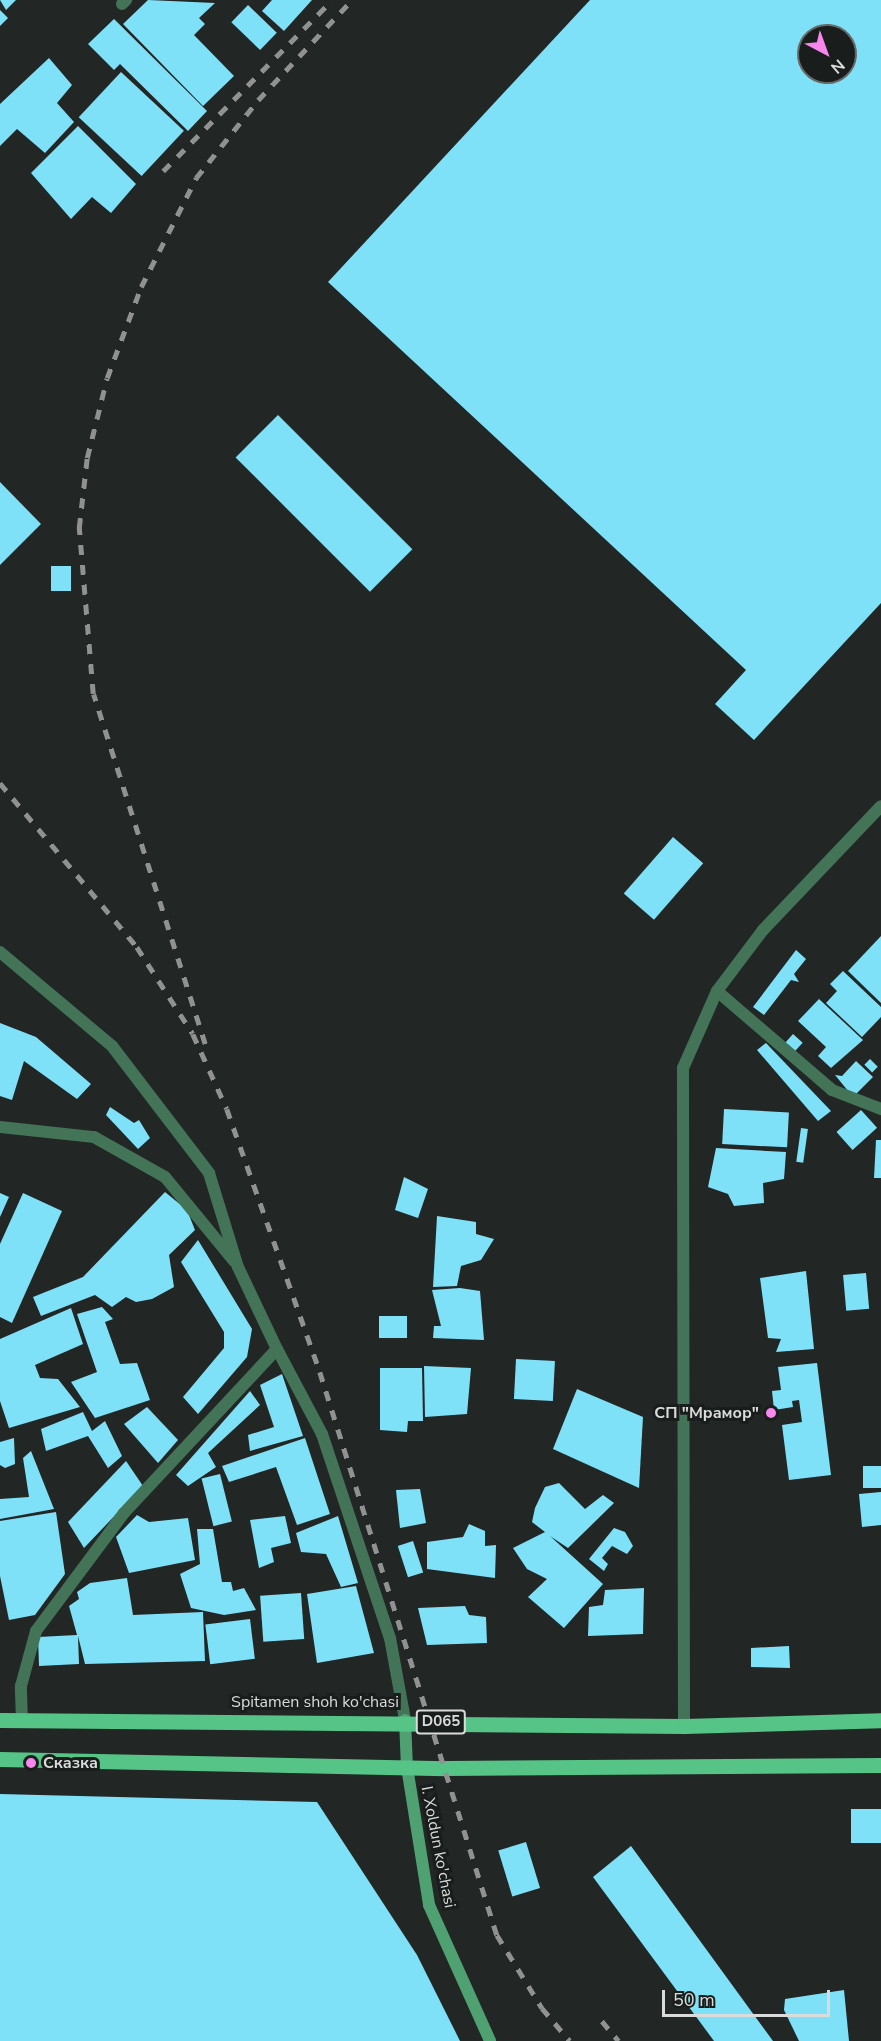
<!DOCTYPE html>
<meta charset="utf-8">
<style>
body{margin:0}
#map{position:relative;width:881px;height:2041px;overflow:hidden;background:#222625;font-family:"Nunito Sans",sans-serif}
div>[style]{position:absolute}
.building>*{inset:0;background:#7fe1f8;transform-origin:0 0}
.lane>*{height:12px;margin:-6px;padding:0 6px;transform-origin:6px;border-radius:6px;background:#437457}
.street>*{height:12px;margin:-6px;padding:0 6px;transform-origin:6px;border-radius:6px;background:#437457}
.secondary>*{height:12px;margin:-6px;padding:0 6px;transform-origin:6px;border-radius:6px;background:#4fa172}
.primary>*{height:15px;margin:-7.5px;padding:0 7.5px;transform-origin:7.5px;border-radius:7.5px;background:#56c387}
.rail>*{height:4.5px;margin-top:-2.25px;transform-origin:0;background:repeating-linear-gradient(90deg,#8f9291 0 10px,transparent 0 20px)}
.dots>*{width:16px;height:16px;translate:-50% -50%;box-sizing:border-box;border:3px solid #191d1c;border-radius:50%}
span{translate:-50% -50%;white-space:nowrap;text-align:center;line-height:1.15;-webkit-text-stroke:6px #191d1c;paint-order:stroke}
.shield-label span{padding:2px 4px;background:#191d1c;border:2px solid;border-radius:4px;-webkit-text-stroke-width:0}
.shield-label{font-size:15px;color:#d9dcdb;font-weight:700}
.poi-label{font-size:16px;color:#d9dcdb;font-weight:700}
.right{translate:-100% -50%;text-align:right}
.left{translate:0 -50%;text-align:left}
.street-label{font-size:16px;color:#d9dcdb}
.north{position:absolute;left:797px;top:24px;width:60px;height:60px;box-sizing:border-box;background:#191d1c;border:2px solid #666968;border-radius:50%;rotate:139deg;font-size:16px;font-weight:700;line-height:24px;text-align:center;color:#d9dcdb}
.north::after{content:'';display:block;margin:auto;width:21px;height:27px;background:#f688ed;clip-path:polygon(50% 0,100% 100%,50% 72%,0 100%)}
.scale{position:absolute;left:662px;top:1990px;width:168px;height:27px;box-sizing:border-box;border:3px solid #d9dcdb;border-top:0;padding-left:8px;font-size:18px;line-height:21px;white-space:nowrap;color:#d9dcdb;-webkit-text-stroke:4px #191d1c;paint-order:stroke}
</style>
<div id="map">
<div class="building">
<i style="clip-path:polygon(0 0,16px 0,6px 10px)"></i>
<i style="clip-path:polygon(148px 0,215px 3px,199px 18px,205px 24px,194px 35px,234px 76px,203px 106px,123px 24px)"></i>
<i style="clip-path:polygon(272px 0,312px 0,284px 31px,262px 11px)"></i>
<i style="clip-path:polygon(evenodd,590px 0,881px 0,881px 603px,754px 740px,715px 704px,746px 670px,328px 282px,590px 0,809px 36px,845px 36px,845px 72px,809px 72px,809px 36px)"></i>
<i style="left:248px;top:5px;width:40px;height:24px;rotate:44deg"></i>
<i style="clip-path:polygon(0 10px,8px 18px,0 26px)"></i>
<i style="clip-path:polygon(114px 19px,207px 111px,188px 131px,120px 64px,114px 70px,88px 44px)"></i>
<i style="clip-path:polygon(49px 58px,72px 85px,57px 103px,74px 122px,45px 153px,17px 129px,0 146px,0 104px)"></i>
<i style="left:121px;top:72px;width:86px;height:62px;rotate:43deg"></i>
<i style="clip-path:polygon(78px 126px,136px 184px,111px 213px,92px 197px,71px 219px,31px 173px)"></i>
<i style="left:278px;top:415px;width:190px;height:60px;rotate:45deg"></i>
<i style="clip-path:polygon(0 482px,41px 524px,0 565px)"></i>
<i style="left:51px;top:566px;width:20px;height:25px"></i>
<i style="left:673px;top:837px;width:40px;height:75px;rotate:41deg"></i>
<i style="clip-path:polygon(881px 936px,881px 1003px,848px 971px)"></i>
<i style="clip-path:polygon(796px 950px,806px 959px,794px 974px,799px 982px,791px 980px,764px 1015px,753px 1007px)"></i>
<i style="clip-path:polygon(843px 971px,881px 1007px,881px 1017px,862px 1037px,826px 1003px,837px 991px,830px 984px)"></i>
<i style="clip-path:polygon(819px 999px,863px 1040px,831px 1068px,818px 1056px,826px 1047px,798px 1021px)"></i>
<i style="clip-path:polygon(0 1023px,36px 1037px,91px 1084px,77px 1099px,24px 1061px,12px 1100px,0 1096px)"></i>
<i style="left:793px;top:1034px;width:13px;height:13px;rotate:42deg"></i>
<i style="clip-path:polygon(766px 1043px,831px 1111px,818px 1121px,757px 1050px)"></i>
<i style="left:870px;top:1059px;width:11px;height:8px;rotate:45deg"></i>
<i style="clip-path:polygon(856px 1061px,873px 1077px,853px 1097px,835px 1075px,842px 1076px)"></i>
<i style="clip-path:polygon(110px 1107px,134px 1123px,139px 1120px,150px 1138px,138px 1149px,106px 1115px)"></i>
<i style="left:724px;top:1109px;width:65px;height:35px;rotate:3deg"></i>
<i style="left:861px;top:1110px;width:24px;height:33px;rotate:48deg"></i>
<i style="left:801px;top:1128px;width:7px;height:34px;rotate:8deg"></i>
<i style="clip-path:polygon(876px 1140px,881px 1140px,881px 1178px,874px 1178px)"></i>
<i style="clip-path:polygon(716px 1148px,786px 1152px,784px 1179px,763px 1183px,764px 1203px,734px 1206px,728px 1194px,708px 1187px)"></i>
<i style="clip-path:polygon(404px 1177px,428px 1189px,418px 1218px,395px 1210px)"></i>
<i style="clip-path:polygon(165px 1192px,187px 1210px,195px 1230px,169px 1255px,174px 1287px,152px 1299px,136px 1302px,126px 1297px,112px 1307px,95px 1295px,41px 1316px,33px 1297px,83px 1277px)"></i>
<i style="clip-path:polygon(0 1193px,9px 1197px,0 1217px)"></i>
<i style="clip-path:polygon(23px 1193px,62px 1211px,12px 1323px,0 1317px,0 1244px)"></i>
<i style="clip-path:polygon(437px 1216px,476px 1222px,476px 1234px,494px 1239px,481px 1260px,461px 1266px,457px 1286px,433px 1287px)"></i>
<i style="clip-path:polygon(198px 1240px,252px 1329px,247px 1357px,198px 1414px,183px 1397px,224px 1348px,224px 1332px,181px 1262px)"></i>
<i style="clip-path:polygon(806px 1271px,814px 1349px,776px 1352px,781px 1339px,768px 1338px,760px 1278px)"></i>
<i style="left:866px;top:1273px;width:36px;height:23px;rotate:85deg"></i>
<i style="clip-path:polygon(460px 1288px,480px 1291px,484px 1340px,433px 1338px,434px 1326px,441px 1326px,432px 1290px)"></i>
<i style="clip-path:polygon(102px 1307px,113px 1319px,105px 1322px,120px 1364px,137px 1363px,150px 1400px,95px 1418px,71px 1382px,97px 1372px,77px 1314px)"></i>
<i style="clip-path:polygon(71px 1308px,83px 1344px,35px 1365px,40px 1378px,58px 1379px,80px 1407px,9px 1428px,0 1401px,0 1339px)"></i>
<i style="left:379px;top:1316px;width:28px;height:22px"></i>
<i style="left:516px;top:1359px;width:39px;height:40px;rotate:3deg"></i>
<i style="clip-path:polygon(817px 1363px,831px 1475px,789px 1480px,782px 1425px,802px 1422px,799px 1400px,792px 1401px,793px 1407px,774px 1410px,772px 1391px,781px 1390px,778px 1367px)"></i>
<i style="clip-path:polygon(424px 1366px,471px 1368px,467px 1414px,425px 1417px)"></i>
<i style="clip-path:polygon(380px 1368px,422px 1368px,423px 1421px,408px 1421px,407px 1432px,380px 1430px)"></i>
<i style="clip-path:polygon(282px 1374px,303px 1436px,250px 1451px,248px 1435px,274px 1427px,260px 1385px)"></i>
<i style="clip-path:polygon(577px 1389px,643px 1417px,639px 1488px,553px 1449px)"></i>
<i style="clip-path:polygon(250px 1391px,260px 1405px,208px 1453px,216px 1467px,188px 1486px,176px 1475px)"></i>
<i style="clip-path:polygon(147px 1407px,178px 1440px,158px 1463px,124px 1424px)"></i>
<i style="clip-path:polygon(83px 1412px,92px 1431px,105px 1421px,122px 1456px,108px 1468px,88px 1436px,46px 1451px,41px 1429px)"></i>
<i style="clip-path:polygon(14px 1438px,15px 1464px,5px 1468px,0 1465px,0 1442px)"></i>
<i style="clip-path:polygon(305px 1438px,330px 1514px,297px 1525px,276px 1467px,229px 1482px,222px 1466px)"></i>
<i style="clip-path:polygon(31px 1451px,54px 1509px,0 1519px,0 1499px,29px 1497px,23px 1458px)"></i>
<i style="clip-path:polygon(126px 1461px,143px 1486px,84px 1548px,68px 1522px)"></i>
<i style="left:881px;top:1466px;width:22px;height:18px;rotate:90deg"></i>
<i style="left:220px;top:1474px;width:49px;height:19px;rotate:76deg"></i>
<i style="clip-path:polygon(559px 1483px,585px 1509px,603px 1495px,614px 1503px,568px 1548px,550px 1536px,603px 1584px,564px 1628px,528px 1597px,547px 1579px,527px 1569px,513px 1548px,545px 1532px,532px 1522px,535px 1508px,545px 1487px)"></i>
<i style="clip-path:polygon(420px 1489px,426px 1523px,400px 1528px,396px 1490px)"></i>
<i style="clip-path:polygon(881px 1492px,881px 1525px,862px 1527px,859px 1494px)"></i>
<i style="clip-path:polygon(56px 1512px,65px 1574px,35px 1615px,9px 1620px,0 1576px,0 1521px)"></i>
<i style="clip-path:polygon(137px 1515px,149px 1522px,188px 1518px,195px 1560px,129px 1573px,116px 1537px)"></i>
<i style="clip-path:polygon(285px 1516px,291px 1543px,271px 1548px,274px 1562px,259px 1568px,250px 1520px)"></i>
<i style="clip-path:polygon(338px 1516px,358px 1583px,341px 1587px,326px 1554px,301px 1552px,296px 1533px)"></i>
<i style="clip-path:polygon(469px 1524px,485px 1531px,485px 1546px,496px 1545px,495px 1578px,427px 1569px,427px 1542px,463px 1537px)"></i>
<i style="clip-path:polygon(614px 1528px,625px 1532px,633px 1546px,627px 1554px,612px 1546px,602px 1558px,608px 1564px,604px 1571px,589px 1559px)"></i>
<i style="clip-path:polygon(197px 1529px,213px 1529px,222px 1582px,231px 1582px,233px 1591px,244px 1588px,256px 1610px,224px 1615px,191px 1608px,180px 1574px,200px 1564px)"></i>
<i style="left:413px;top:1541px;width:33px;height:16px;rotate:72deg"></i>
<i style="clip-path:polygon(127px 1578px,133px 1615px,203px 1612px,205px 1661px,85px 1664px,78px 1636px,79px 1664px,39px 1666px,38px 1637px,77px 1635px,69px 1606px,79px 1599px,77px 1592px,90px 1583px)"></i>
<i style="clip-path:polygon(356px 1586px,374px 1653px,317px 1663px,307px 1594px)"></i>
<i style="clip-path:polygon(644px 1588px,643px 1634px,588px 1636px,589px 1607px,603px 1605px,605px 1590px)"></i>
<i style="left:301px;top:1593px;width:46px;height:41px;rotate:86deg"></i>
<i style="clip-path:polygon(465px 1606px,469px 1615px,486px 1617px,487px 1643px,427px 1645px,418px 1608px)"></i>
<i style="left:250px;top:1619px;width:40px;height:45px;rotate:83deg"></i>
<i style="clip-path:polygon(789px 1646px,790px 1668px,751px 1667px,751px 1648px)"></i>
<i style="clip-path:polygon(0 1794px,317px 1802px,417px 1955px,460px 2041px,0 2041px)"></i>
<i style="left:851px;top:1809px;width:30px;height:34px"></i>
<i style="left:526px;top:1842px;width:48px;height:29px;rotate:73deg"></i>
<i style="clip-path:polygon(631px 1846px,773px 2041px,714px 2041px,593px 1877px)"></i>
<i style="clip-path:polygon(844px 1990px,849px 2041px,799px 2041px,784px 2010px,785px 1999px)"></i>
</div>
<div class="lane">
<i style="left:122px;top:4px;width:6px;rotate:-45deg"></i>
<i style="left:0;top:952px;width:146px;rotate:40deg"></i>
<i style="left:112px;top:1046px;width:160px;rotate:52.6deg"></i>
<i style="left:209px;top:1173px;width:98px;rotate:72.9deg"></i>
<i style="left:238px;top:1267px;width:91px;rotate:64.6deg"></i>
<i style="left:717px;top:991px;width:152px;rotate:40.7deg"></i>
<i style="left:832px;top:1090px;width:53px;rotate:21.2deg"></i>
<i style="left:0;top:1127px;width:95px;rotate:6.1deg"></i>
<i style="left:94px;top:1137px;width:81px;rotate:29.4deg"></i>
<i style="left:165px;top:1177px;width:109px;rotate:50.6deg"></i>
</div>
<div class="street">
<i style="left:22px;top:1721px;width:35px;rotate:-92deg"></i>
<i style="left:21px;top:1686px;width:57px;rotate:-74.7deg"></i>
<i style="left:36px;top:1631px;width:147px;rotate:-53.3deg"></i>
<i style="left:124px;top:1513px;width:224px;rotate:-47deg"></i>
<i style="left:277px;top:1349px;width:96px;rotate:62.1deg"></i>
<i style="left:322px;top:1434px;width:215px;rotate:71.6deg"></i>
<i style="left:390px;top:1638px;width:83px;rotate:79.6deg"></i>
<i style="left:684px;top:1726px;width:658px;rotate:-90.09deg"></i>
<i style="left:683px;top:1068px;width:84px;rotate:-66.2deg"></i>
<i style="left:717px;top:991px;width:76px;rotate:-53deg"></i>
<i style="left:763px;top:930px;width:171px;rotate:-46.4deg"></i>
</div>
<div class="secondary">
<i style="left:405px;top:1720px;width:47px;rotate:87.6deg"></i>
<i style="left:407px;top:1767px;width:140px;rotate:80.9deg"></i>
<i style="left:429px;top:1905px;width:149px;rotate:65.8deg"></i>
</div>
<div class="primary">
<i style="left:0;top:1720px;width:684px;rotate:0.5deg"></i>
<i style="left:684px;top:1726px;width:197px;rotate:-1.7deg"></i>
<i style="left:0;top:1759px;width:446px;rotate:1.2deg"></i>
<i style="left:446px;top:1768px;width:435px;rotate:-0.4deg"></i>
</div>
<div class="rail">
<i style="left:163px;top:171px;width:240px;rotate:-45.3deg"></i>
<i style="left:0;top:783px;width:214px;rotate:50.1deg"></i>
<i style="left:137px;top:947px;width:103px;rotate:57.2deg"></i>
<i style="left:193px;top:1034px;width:82px;rotate:65.6deg"></i>
<i style="left:227px;top:1109px;width:279px;rotate:70.5deg"></i>
<i style="left:320px;top:1372px;width:590px;rotate:72.55deg"></i>
<i style="left:497px;top:1935px;width:86px;rotate:58.3deg"></i>
<i style="left:542px;top:2008px;width:43px;rotate:49.7deg"></i>
<i style="left:205px;top:1044px;width:367px;rotate:-107.7deg"></i>
<i style="left:93px;top:694px;width:167px;rotate:-94.8deg"></i>
<i style="left:79px;top:528px;width:70px;rotate:-83.5deg"></i>
<i style="left:87px;top:458px;width:82px;rotate:-76deg"></i>
<i style="left:107px;top:378px;width:97px;rotate:-69.5deg"></i>
<i style="left:141px;top:287px;width:122px;rotate:-63.2deg"></i>
<i style="left:196px;top:178px;width:100px;rotate:-51.5deg"></i>
<i style="left:258px;top:100px;width:137px;rotate:-46.8deg"></i>
<i style="left:602px;top:2021px;width:26px;rotate:50deg"></i>
</div>
<div class="dots">
<i style="left:771px;top:1413px;background:#f688ed"></i>
<i style="left:31px;top:1763px;background:#f688ed"></i>
</div>
<div class="shield-label">
<span style="left:441px;top:1722px">D065</span>
</div>
<div class="poi-label">
<span class="right" style="left:759px;top:1413px">СП "Мрамор"</span>
<span class="left" style="left:43px;top:1763px">Сказка</span>
</div>
<div class="street-label">
<span style="left:315px;top:1702px">Spitamen shoh ko'chasi</span>
<span style="left:438px;top:1847px;rotate:79deg">I. Xoldun ko'chasi</span>
</div>
<div class="north">N</div>
<div class="scale">50 m</div>
</div>
